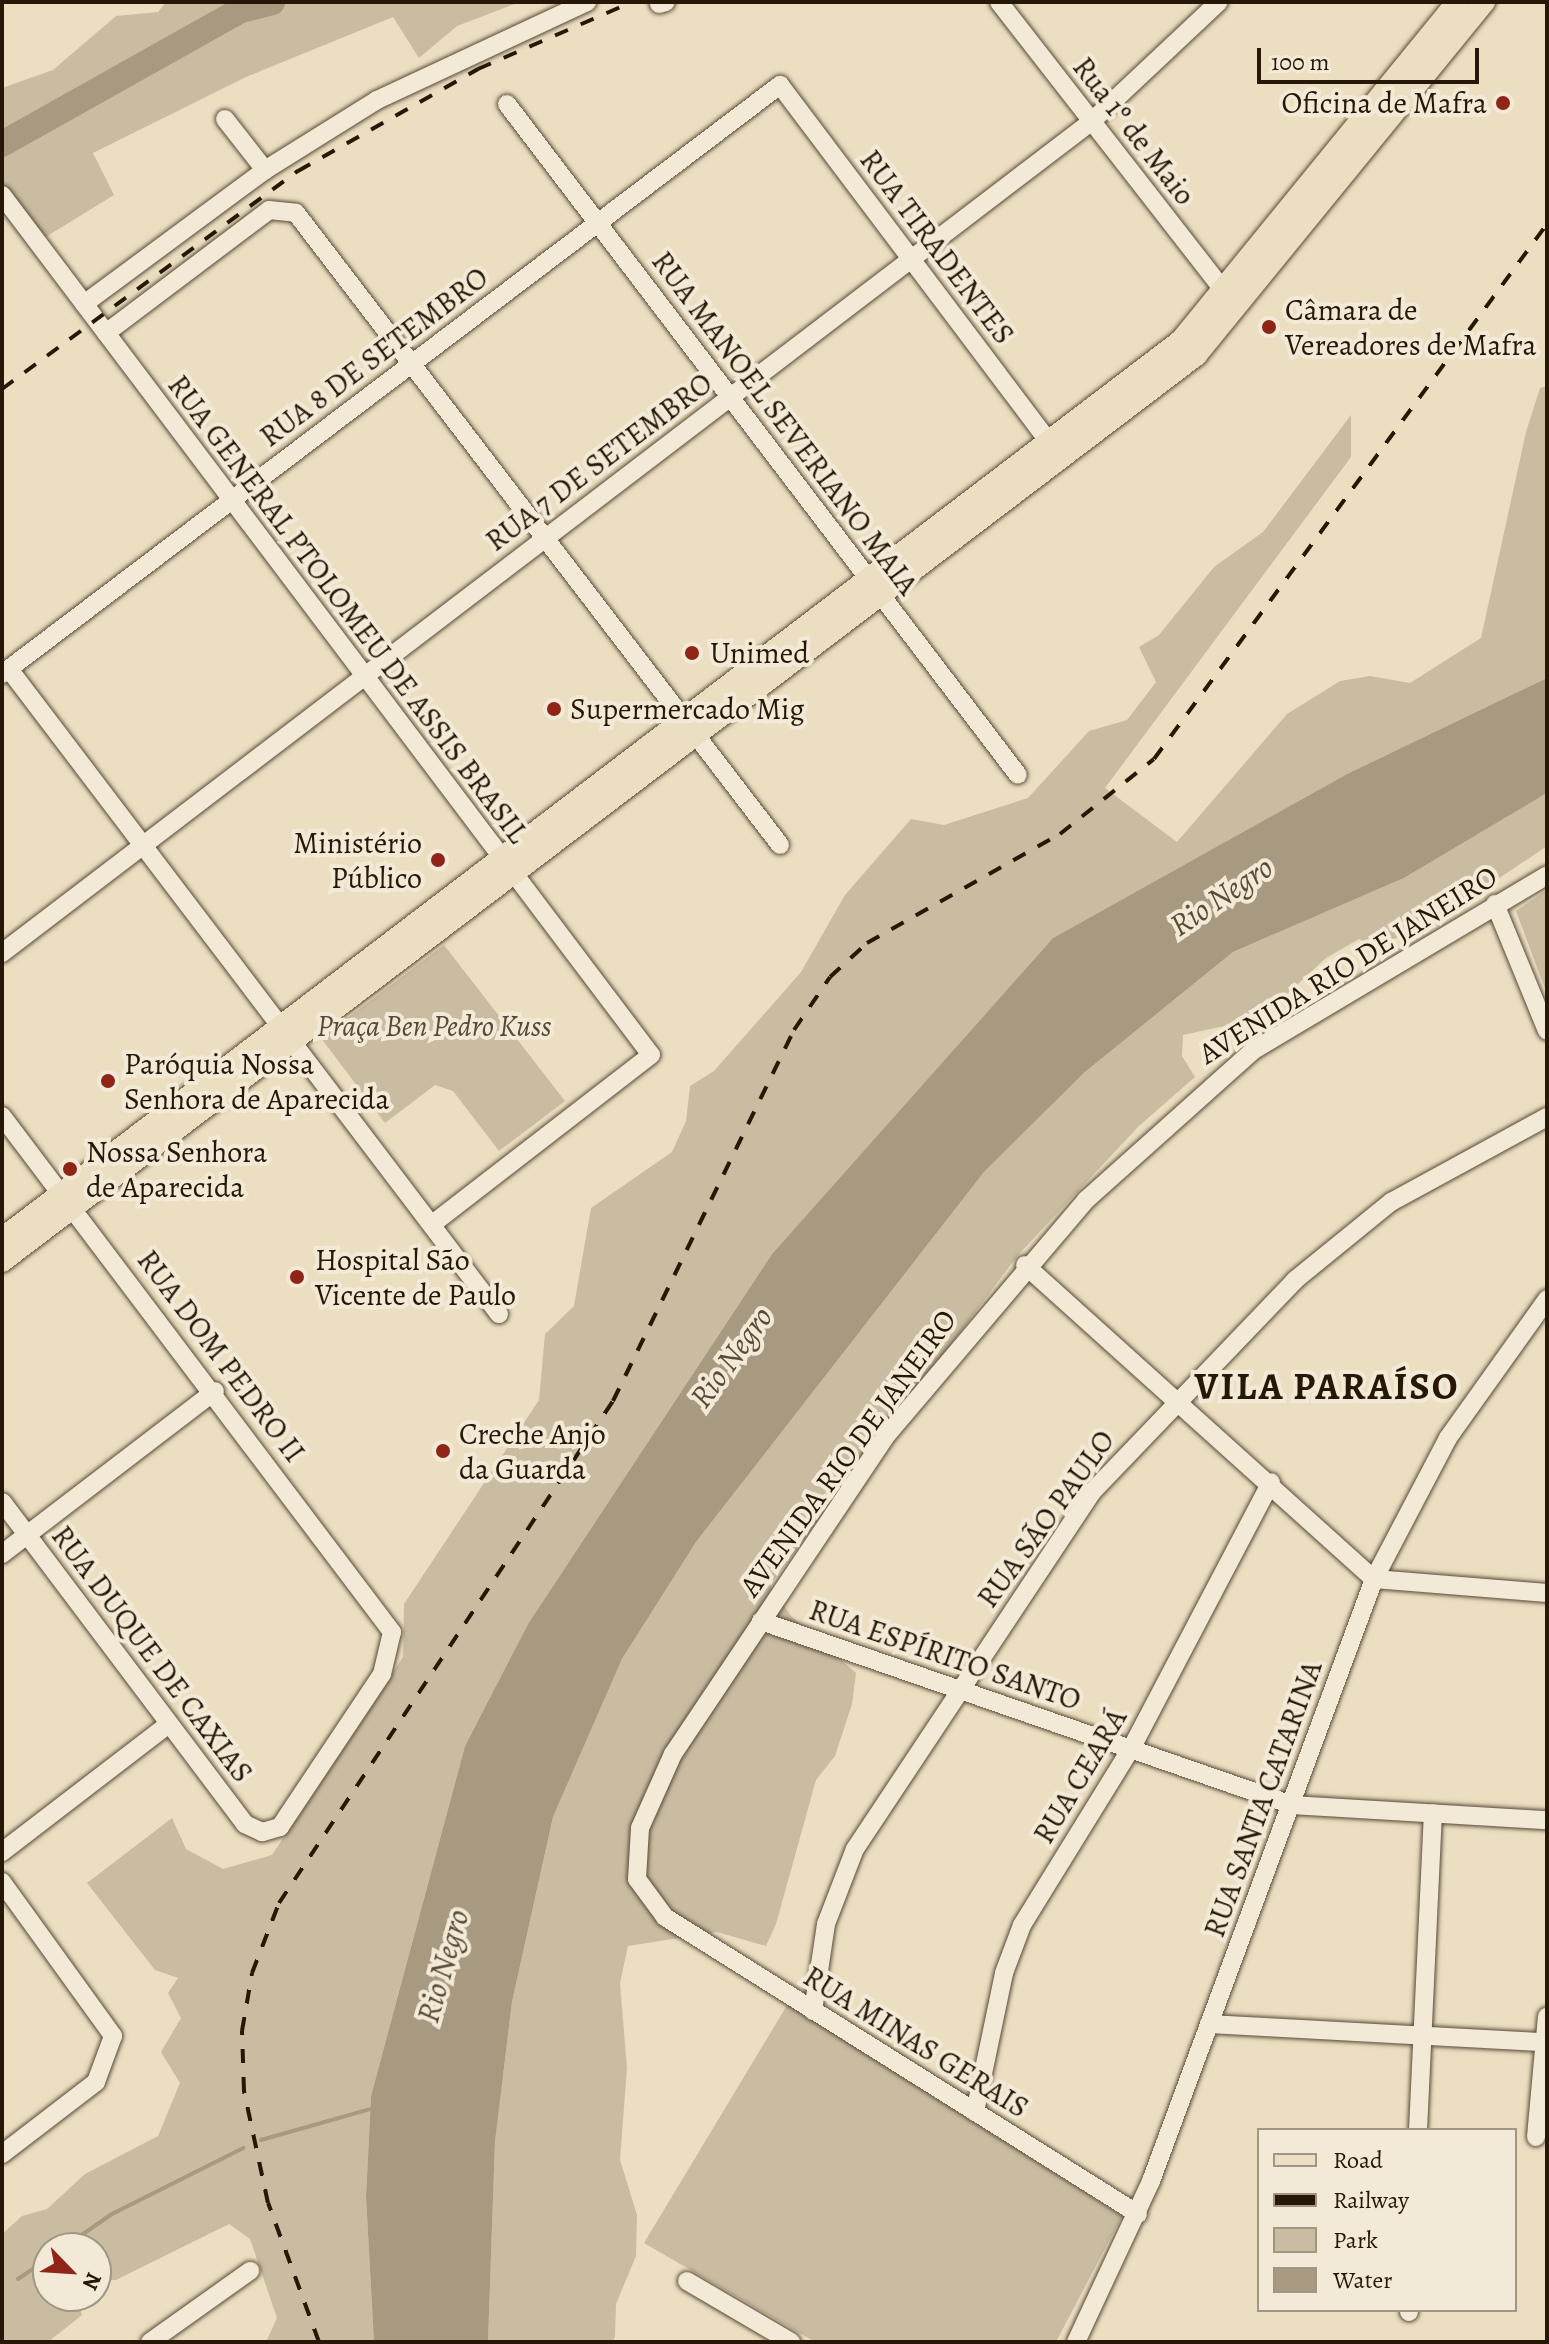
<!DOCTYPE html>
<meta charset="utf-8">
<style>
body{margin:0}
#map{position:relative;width:1549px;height:2344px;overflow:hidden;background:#ebdec1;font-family:Alegreya,serif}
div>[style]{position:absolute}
.green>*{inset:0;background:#cabca1}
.water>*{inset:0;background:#a89a81}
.stream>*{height:4px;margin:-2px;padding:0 2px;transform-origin:2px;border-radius:2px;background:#a89a81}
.river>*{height:26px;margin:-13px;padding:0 13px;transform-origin:13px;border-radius:13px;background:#a89a81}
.roads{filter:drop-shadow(0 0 2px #574935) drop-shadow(0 0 2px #574935)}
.minor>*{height:18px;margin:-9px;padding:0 9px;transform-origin:9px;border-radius:9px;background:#f2ead7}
.major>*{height:22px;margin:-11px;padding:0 11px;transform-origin:11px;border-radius:11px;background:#ebdec1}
.rail>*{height:4px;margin-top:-2px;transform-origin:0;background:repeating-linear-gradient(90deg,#261706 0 14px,transparent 0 28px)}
.dots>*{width:22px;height:22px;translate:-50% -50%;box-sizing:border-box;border:4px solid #f2ead7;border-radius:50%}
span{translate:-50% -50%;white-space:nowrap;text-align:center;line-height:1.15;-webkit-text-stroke:8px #f2ead7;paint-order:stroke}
.poi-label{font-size:30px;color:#261706}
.right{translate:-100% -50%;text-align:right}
.left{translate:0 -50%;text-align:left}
.street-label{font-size:30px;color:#261706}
.park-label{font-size:30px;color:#574934;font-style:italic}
.water-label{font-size:32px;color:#5a4b37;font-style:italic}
.district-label{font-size:38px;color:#261706;font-weight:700;letter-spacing:2px}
.frame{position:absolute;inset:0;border:4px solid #261706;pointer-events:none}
.legend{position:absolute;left:1257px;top:2128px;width:260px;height:184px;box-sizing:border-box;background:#f2ead7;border:2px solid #a09683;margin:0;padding:10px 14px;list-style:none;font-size:24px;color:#261706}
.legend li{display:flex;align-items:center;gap:16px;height:40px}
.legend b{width:40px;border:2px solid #a09683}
.north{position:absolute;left:32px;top:2232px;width:80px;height:80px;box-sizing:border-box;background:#f2ead7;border:2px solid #a09683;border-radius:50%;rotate:115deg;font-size:22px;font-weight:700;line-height:32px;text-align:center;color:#261706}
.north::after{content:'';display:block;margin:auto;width:28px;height:36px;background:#8f2418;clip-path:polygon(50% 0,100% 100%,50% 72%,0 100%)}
.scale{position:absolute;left:1257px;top:48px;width:222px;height:36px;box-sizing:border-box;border:4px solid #261706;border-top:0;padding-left:10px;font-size:24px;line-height:28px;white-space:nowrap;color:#261706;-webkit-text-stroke:6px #f2ead7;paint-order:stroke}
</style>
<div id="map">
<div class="green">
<i style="clip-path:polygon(166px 2px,520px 2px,457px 26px,419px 58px,393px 17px,246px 77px,93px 153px,114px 195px,44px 238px,2px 182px,2px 88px,53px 70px,116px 16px,158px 12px)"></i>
<i style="clip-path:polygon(1547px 386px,1547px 678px,1347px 774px,1053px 938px,772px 1254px,528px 1624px,465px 1746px,371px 2096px,366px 2197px,374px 2342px,266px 2342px,277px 2318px,250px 2239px,229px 2224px,116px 2280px,96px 2280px,96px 2248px,48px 2248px,48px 2296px,76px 2296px,82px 2315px,48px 2342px,3px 2342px,2px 2234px,22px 2216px,47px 2209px,85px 2174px,158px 2136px,180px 2083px,161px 2052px,181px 2018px,168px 1993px,178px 1978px,155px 1970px,87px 1883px,172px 1818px,186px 1849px,223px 1869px,272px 1855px,403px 1657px,404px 1604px,539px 1400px,545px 1334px,574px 1306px,591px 1208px,672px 1152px,686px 1121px,690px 1086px,714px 1071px,801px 972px,845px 895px,911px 819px,944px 825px,1028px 798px,1089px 731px,1127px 720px,1156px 682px,1139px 647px,1159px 635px,1214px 567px,1263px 532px,1351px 415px,1351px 457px,1105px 788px,1177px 842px,1287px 714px,1340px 681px,1370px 676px,1410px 683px,1481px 638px,1526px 432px,1540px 388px)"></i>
<i style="clip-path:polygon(1547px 793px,1547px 846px,1528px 859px,1436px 920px,1376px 947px,1359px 939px,1326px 958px,1261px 1018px,1183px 1035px,1182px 1056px,1195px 1077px,1139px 1126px,1018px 1255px,770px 1585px,791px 1616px,856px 1673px,852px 1704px,835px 1756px,816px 1780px,776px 1924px,766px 1946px,717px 1932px,628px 1946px,620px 1983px,627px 2068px,620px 2160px,637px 2215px,636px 2256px,616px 2304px,615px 2336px,613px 2342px,488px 2342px,495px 2142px,512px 2002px,553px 1817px,622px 1659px,696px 1542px,984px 1172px,1085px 1072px,1233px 952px,1404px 878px)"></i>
<i style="clip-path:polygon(1547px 890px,1547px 994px,1516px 911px)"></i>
<i style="clip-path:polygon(444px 945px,565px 1101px,499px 1151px,453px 1091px,435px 1085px,385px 1123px,321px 1038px)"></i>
<i style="clip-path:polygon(789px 2002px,1122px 2216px,1056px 2342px,815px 2342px,644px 2243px)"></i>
</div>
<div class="water">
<i style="clip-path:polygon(1547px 678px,1547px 793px,1404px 878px,1233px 952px,1085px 1072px,984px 1172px,696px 1542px,622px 1659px,553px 1817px,512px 2002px,495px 2142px,488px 2342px,374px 2342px,366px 2197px,371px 2096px,465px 1746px,528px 1624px,772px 1254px,1053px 938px,1347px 774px)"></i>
</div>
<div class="stream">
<i style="left:261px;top:2140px;width:117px;rotate:-15.8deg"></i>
<i style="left:63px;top:2248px;width:60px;rotate:-34.8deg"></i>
<i style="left:112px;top:2214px;width:147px;rotate:-26.7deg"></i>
<i style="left:18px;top:2279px;width:36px;rotate:-34deg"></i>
</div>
<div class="river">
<i style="left:2px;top:144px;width:274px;rotate:-29.3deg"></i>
<i style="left:241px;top:10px;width:32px;rotate:-14deg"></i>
</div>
<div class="roads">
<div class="minor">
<i style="left:999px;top:2px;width:370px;rotate:52.1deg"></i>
<i style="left:659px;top:4px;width:7px;rotate:-16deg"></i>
<i style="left:507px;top:104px;width:843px;rotate:52.71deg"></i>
<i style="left:225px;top:119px;width:65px;rotate:51.9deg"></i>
<i style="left:2px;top:195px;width:1077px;rotate:52.96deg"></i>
<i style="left:651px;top:1055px;width:274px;rotate:142.3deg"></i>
<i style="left:84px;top:304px;width:225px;rotate:-36.5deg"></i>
<i style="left:265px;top:170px;width:132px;rotate:-32deg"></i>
<i style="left:377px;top:100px;width:232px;rotate:-25deg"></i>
<i style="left:106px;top:333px;width:204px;rotate:-37deg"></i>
<i style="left:269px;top:210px;width:27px;rotate:6deg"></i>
<i style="left:296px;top:213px;width:796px;rotate:52.55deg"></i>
<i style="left:9px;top:669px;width:810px;rotate:52.78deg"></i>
<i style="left:2px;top:674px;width:976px;rotate:-37.13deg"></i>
<i style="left:780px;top:85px;width:447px;rotate:53deg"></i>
<i style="left:1495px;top:904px;width:137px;rotate:67.7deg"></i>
<i style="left:2px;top:953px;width:1370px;rotate:-37.35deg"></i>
<i style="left:1091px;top:122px;width:175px;rotate:-43.2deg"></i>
<i style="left:2px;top:1116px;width:647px;rotate:52.92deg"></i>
<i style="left:392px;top:1632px;width:43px;rotate:103.4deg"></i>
<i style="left:382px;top:1674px;width:184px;rotate:123.7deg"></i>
<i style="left:280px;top:1827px;width:19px;rotate:164deg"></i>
<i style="left:262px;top:1832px;width:19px;rotate:-155deg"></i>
<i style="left:245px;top:1824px;width:403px;rotate:-127deg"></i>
<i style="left:1025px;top:1265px;width:469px;rotate:42deg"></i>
<i style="left:1374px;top:1579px;width:174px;rotate:4.6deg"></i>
<i style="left:2px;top:1554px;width:268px;rotate:-37.4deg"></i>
<i style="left:761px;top:1621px;width:562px;rotate:19.11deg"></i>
<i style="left:1292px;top:1805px;width:255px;rotate:3.4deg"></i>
<i style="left:2px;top:1852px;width:210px;rotate:-37.5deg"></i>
<i style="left:2px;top:1882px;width:190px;rotate:54.2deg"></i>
<i style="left:113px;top:2036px;width:49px;rotate:110.3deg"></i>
<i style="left:96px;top:2082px;width:118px;rotate:142.5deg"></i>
<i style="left:813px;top:2011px;width:88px;rotate:-81.5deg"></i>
<i style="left:826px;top:1924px;width:80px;rotate:-68.9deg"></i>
<i style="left:855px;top:1849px;width:430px;rotate:-56.4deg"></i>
<i style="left:1093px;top:1491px;width:292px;rotate:-46.2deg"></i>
<i style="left:1295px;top:1280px;width:124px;rotate:-39.1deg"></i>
<i style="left:1391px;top:1202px;width:178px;rotate:-28.6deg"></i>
<i style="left:1209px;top:2024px;width:336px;rotate:3.1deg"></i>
<i style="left:975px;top:2112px;width:142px;rotate:-78.2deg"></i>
<i style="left:1004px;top:1973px;width:51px;rotate:-69.4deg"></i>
<i style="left:1022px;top:1925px;width:209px;rotate:-58.3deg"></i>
<i style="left:1132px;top:1747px;width:299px;rotate:-62.3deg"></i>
<i style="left:1418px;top:2130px;width:317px;rotate:-87.3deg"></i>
<i style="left:1536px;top:2137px;width:121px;rotate:-84.8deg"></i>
<i style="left:1138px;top:2214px;width:559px;rotate:-147.88deg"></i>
<i style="left:665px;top:1917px;width:47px;rotate:-126.4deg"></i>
<i style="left:637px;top:1879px;width:51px;rotate:-86.6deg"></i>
<i style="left:640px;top:1828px;width:81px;rotate:-66deg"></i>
<i style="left:673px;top:1754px;width:381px;rotate:-56.2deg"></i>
<i style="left:885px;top:1437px;width:311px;rotate:-49.7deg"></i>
<i style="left:1086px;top:1200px;width:225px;rotate:-41.8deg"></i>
<i style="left:1254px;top:1050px;width:341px;rotate:-30.8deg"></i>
<i style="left:687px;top:2281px;width:121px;rotate:30.4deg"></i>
<i style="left:1409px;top:2312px;width:2px;rotate:-90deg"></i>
<i style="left:150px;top:2342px;width:123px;rotate:-35.4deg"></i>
<i style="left:1076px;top:2342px;width:178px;rotate:-65deg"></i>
<i style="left:1151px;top:2181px;width:642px;rotate:-69.67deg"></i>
<i style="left:1374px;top:1579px;width:159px;rotate:-62.3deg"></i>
<i style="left:1448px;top:1438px;width:171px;rotate:-54.5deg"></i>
</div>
<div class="major">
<i style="left:2px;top:1239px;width:1482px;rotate:-37.3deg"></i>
<i style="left:1181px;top:341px;width:437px;rotate:-50.8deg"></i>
<i style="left:2px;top:1261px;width:1499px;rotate:-37.19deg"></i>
<i style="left:1196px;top:355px;width:456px;rotate:-50.8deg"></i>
</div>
</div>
<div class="rail">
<i style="left:2px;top:389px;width:368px;rotate:-36.4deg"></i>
<i style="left:298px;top:171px;width:207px;rotate:-29.5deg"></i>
<i style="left:478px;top:69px;width:168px;rotate:-23.5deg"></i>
<i style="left:319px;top:2342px;width:148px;rotate:-110.1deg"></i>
<i style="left:268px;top:2203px;width:115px;rotate:-102.1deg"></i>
<i style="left:244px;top:2091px;width:60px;rotate:-91.9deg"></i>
<i style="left:242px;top:2031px;width:59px;rotate:-80.2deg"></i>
<i style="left:252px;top:1973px;width:75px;rotate:-68.9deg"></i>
<i style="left:279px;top:1903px;width:603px;rotate:-56.36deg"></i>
<i style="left:613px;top:1401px;width:413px;rotate:-64deg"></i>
<i style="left:794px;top:1030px;width:64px;rotate:-55.8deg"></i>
<i style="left:830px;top:977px;width:50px;rotate:-42.6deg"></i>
<i style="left:867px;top:943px;width:222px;rotate:-29.5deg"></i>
<i style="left:1060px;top:834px;width:120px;rotate:-38.6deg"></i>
<i style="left:1154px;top:759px;width:664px;rotate:-53.7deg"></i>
</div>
<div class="dots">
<i style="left:1503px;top:103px;background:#8f2418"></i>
<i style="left:1269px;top:327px;background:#8f2418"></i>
<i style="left:692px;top:653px;background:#8f2418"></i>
<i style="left:554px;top:709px;background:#8f2418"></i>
<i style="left:438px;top:860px;background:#8f2418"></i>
<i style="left:108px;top:1081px;background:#8f2418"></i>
<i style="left:70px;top:1169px;background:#8f2418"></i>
<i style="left:297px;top:1277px;background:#8f2418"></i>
<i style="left:443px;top:1451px;background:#8f2418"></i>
</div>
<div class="poi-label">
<span class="right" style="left:1487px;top:103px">Oficina de Mafra</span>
<span class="left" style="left:1285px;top:327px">Câmara de<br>Vereadores de Mafra</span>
<span class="left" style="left:710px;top:653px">Unimed</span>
<span class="left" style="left:570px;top:709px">Supermercado Mig</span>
<span class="right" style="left:422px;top:860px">Ministério<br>Público</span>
<span class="left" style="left:124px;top:1081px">Paróquia Nossa<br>Senhora de Aparecida</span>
<span class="left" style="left:86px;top:1169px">Nossa Senhora<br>de Aparecida</span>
<span class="left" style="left:315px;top:1277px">Hospital São<br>Vicente de Paulo</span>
<span class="left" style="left:459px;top:1451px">Creche Anjo<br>da Guarda</span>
</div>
<div class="street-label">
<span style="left:1134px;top:131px;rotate:52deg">Rua 1º de Maio</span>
<span style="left:937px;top:247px;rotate:53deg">RUA TIRADENTES</span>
<span style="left:374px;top:357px;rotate:-37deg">RUA 8 DE SETEMBRO</span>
<span style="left:785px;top:423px;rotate:53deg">RUA MANOEL SEVERIANO MAIA</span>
<span style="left:599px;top:462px;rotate:-37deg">RUA 7 DE SETEMBRO</span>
<span style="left:348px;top:609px;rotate:53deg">RUA GENERAL PTOLOMEU DE ASSIS BRASIL</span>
<span style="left:1348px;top:965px;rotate:-32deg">AVENIDA RIO DE JANEIRO</span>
<span style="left:221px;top:1356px;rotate:53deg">RUA DOM PEDRO II</span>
<span style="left:848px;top:1453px;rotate:-54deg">AVENIDA RIO DE JANEIRO</span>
<span style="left:1046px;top:1519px;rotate:-54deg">RUA SÃO PAULO</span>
<span style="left:152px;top:1654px;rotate:53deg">RUA DUQUE DE CAXIAS</span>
<span style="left:945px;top:1655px;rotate:19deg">RUA ESPÍRITO SANTO</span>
<span style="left:1080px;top:1776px;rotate:-59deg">RUA CEARÁ</span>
<span style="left:1263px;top:1799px;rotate:-70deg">RUA SANTA CATARINA</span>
<span style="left:916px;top:2042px;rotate:32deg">RUA MINAS GERAIS</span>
</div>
<div class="park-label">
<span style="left:434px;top:1026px">Praça Ben Pedro Kuss</span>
</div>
<div class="water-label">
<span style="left:1221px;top:896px;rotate:-34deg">Rio Negro</span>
<span style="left:731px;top:1357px;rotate:-54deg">Rio Negro</span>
<span style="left:443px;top:1966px;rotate:-74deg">Rio Negro</span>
</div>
<div class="district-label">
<span style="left:1327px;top:1387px">VILA PARAÍSO</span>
</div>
<div class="frame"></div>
<ul class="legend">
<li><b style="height:10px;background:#ebdec1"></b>Road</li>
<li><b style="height:10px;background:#261706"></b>Railway</li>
<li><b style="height:22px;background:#cabca1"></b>Park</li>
<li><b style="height:22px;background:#a89a81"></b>Water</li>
</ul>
<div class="north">N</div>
<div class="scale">100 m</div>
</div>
